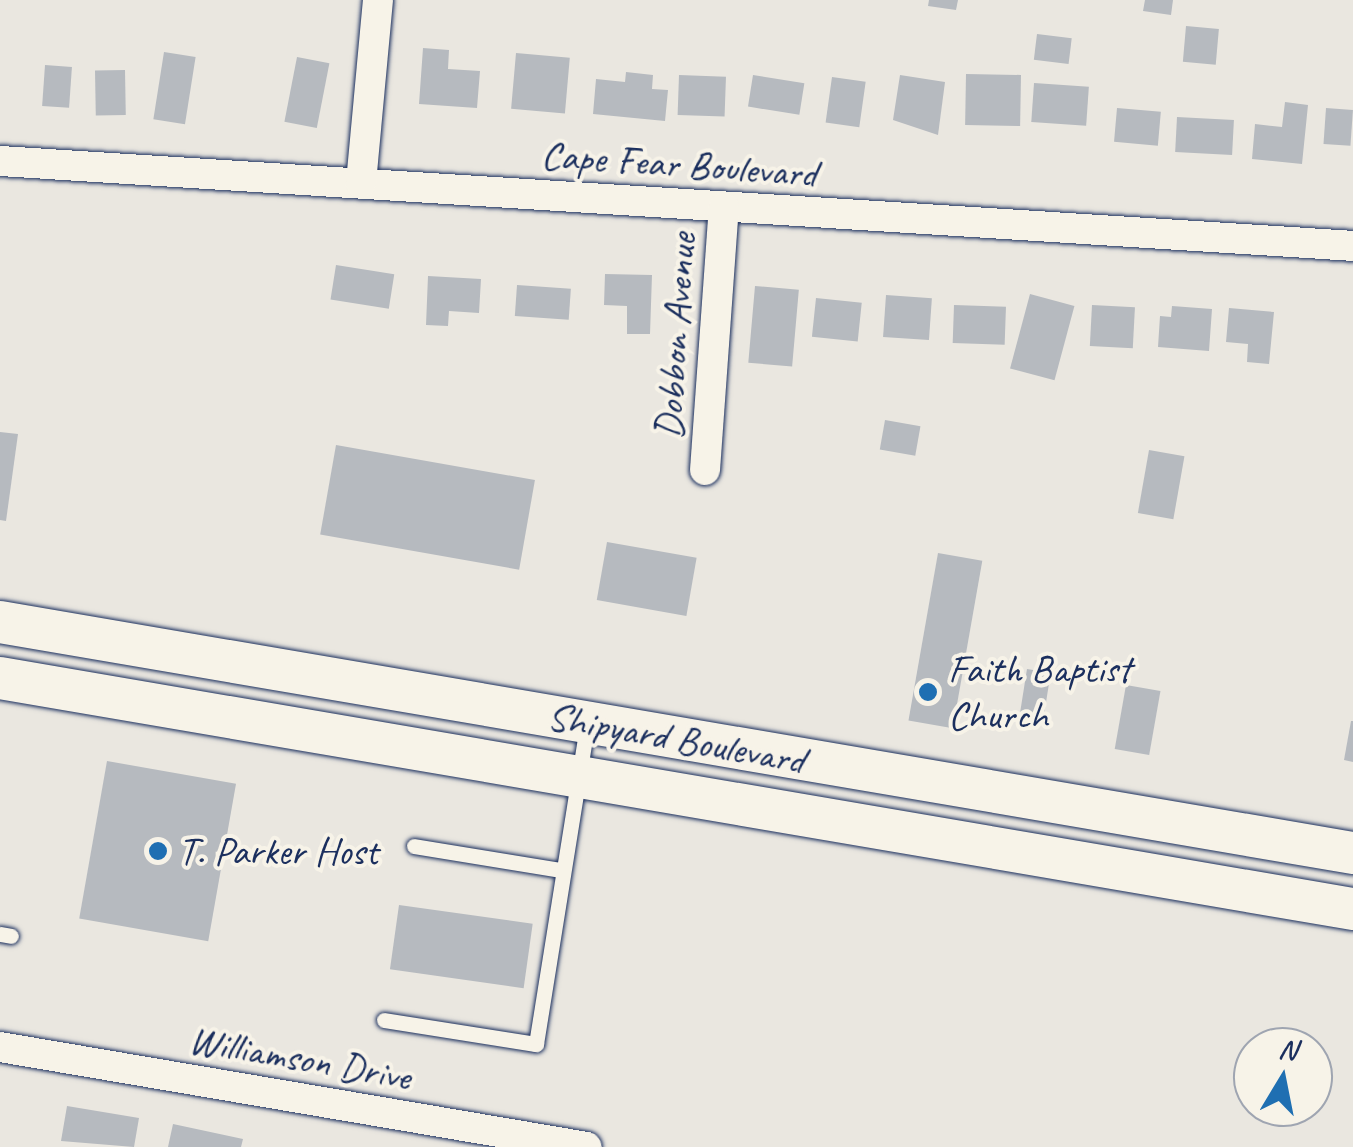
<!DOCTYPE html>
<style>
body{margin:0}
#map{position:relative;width:1353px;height:1147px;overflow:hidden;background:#eae7e0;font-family:Caveat,sans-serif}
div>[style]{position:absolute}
.building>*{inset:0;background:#b6babf;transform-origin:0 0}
.roads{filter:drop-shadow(0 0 2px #1b2f5e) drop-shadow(0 0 2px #1b2f5e)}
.service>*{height:15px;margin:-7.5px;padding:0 7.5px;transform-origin:7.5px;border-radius:7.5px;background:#f7f3e8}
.minor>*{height:30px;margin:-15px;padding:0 15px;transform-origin:15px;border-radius:15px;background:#f7f3e8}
.secondary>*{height:42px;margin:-21px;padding:0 21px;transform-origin:21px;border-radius:21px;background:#f7f3e8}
.dots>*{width:28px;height:28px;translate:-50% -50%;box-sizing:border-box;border:5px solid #f7f3e8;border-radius:50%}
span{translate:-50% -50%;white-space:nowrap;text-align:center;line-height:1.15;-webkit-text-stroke:8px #f7f3e8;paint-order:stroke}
.street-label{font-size:40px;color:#1b2f5e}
.poi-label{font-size:40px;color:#1b2f5e}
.left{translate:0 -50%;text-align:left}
.north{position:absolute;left:1233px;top:1027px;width:100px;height:100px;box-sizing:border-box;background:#f7f3e8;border:2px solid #9fa5b1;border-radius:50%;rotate:10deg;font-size:28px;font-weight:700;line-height:40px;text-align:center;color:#1b2f5e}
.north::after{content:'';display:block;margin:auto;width:35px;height:45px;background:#1f6fb2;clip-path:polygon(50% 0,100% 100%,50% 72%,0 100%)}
</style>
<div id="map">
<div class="building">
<i style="clip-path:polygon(929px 0,958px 0,956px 10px,928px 6px)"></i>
<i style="clip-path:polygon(1145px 0,1173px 0,1171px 15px,1143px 11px)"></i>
<i style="left:1186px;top:26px;width:33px;height:36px;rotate:5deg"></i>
<i style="left:1037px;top:34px;width:35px;height:26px;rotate:7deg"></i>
<i style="clip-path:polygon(423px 48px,449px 50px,448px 69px,480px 71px,477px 108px,419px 104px)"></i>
<i style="left:164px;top:52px;width:32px;height:68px;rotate:9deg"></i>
<i style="left:516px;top:53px;width:54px;height:56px;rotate:5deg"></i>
<i style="left:297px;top:57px;width:33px;height:66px;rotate:11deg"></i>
<i style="left:45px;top:65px;width:27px;height:41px;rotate:4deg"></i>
<i style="left:125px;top:70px;width:45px;height:30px;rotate:89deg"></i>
<i style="clip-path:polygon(626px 72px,653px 75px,652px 89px,668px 90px,665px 121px,593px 114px,596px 79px,625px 82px)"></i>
<i style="left:966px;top:74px;width:55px;height:51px;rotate:1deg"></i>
<i style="left:679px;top:75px;width:47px;height:40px;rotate:2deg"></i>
<i style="left:753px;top:75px;width:52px;height:32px;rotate:9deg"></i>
<i style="clip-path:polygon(900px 75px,945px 82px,938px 135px,893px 120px)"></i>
<i style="left:832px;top:77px;width:34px;height:46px;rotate:8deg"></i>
<i style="left:1034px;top:83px;width:55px;height:39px;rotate:4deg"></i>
<i style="clip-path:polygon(1285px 102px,1308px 105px,1302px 164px,1252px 159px,1255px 124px,1282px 127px)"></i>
<i style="left:1117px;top:108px;width:44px;height:34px;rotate:5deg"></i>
<i style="left:1326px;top:108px;width:27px;height:36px;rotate:4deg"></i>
<i style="left:1177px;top:117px;width:57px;height:35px;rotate:3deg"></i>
<i style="left:336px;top:265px;width:59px;height:35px;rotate:9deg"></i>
<i style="clip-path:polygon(605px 274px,652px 275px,650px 334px,627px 334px,627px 306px,604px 305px)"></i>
<i style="clip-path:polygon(428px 276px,481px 279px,479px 313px,449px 311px,448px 326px,426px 325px)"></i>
<i style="left:517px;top:285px;width:54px;height:31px;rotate:4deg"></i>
<i style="left:755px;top:286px;width:44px;height:77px;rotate:5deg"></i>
<i style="left:1030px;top:294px;width:46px;height:77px;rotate:15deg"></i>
<i style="left:886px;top:295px;width:46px;height:42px;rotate:4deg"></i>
<i style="left:816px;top:298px;width:46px;height:39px;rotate:6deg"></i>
<i style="left:954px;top:305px;width:52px;height:38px;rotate:2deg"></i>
<i style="left:1092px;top:305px;width:43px;height:41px;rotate:3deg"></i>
<i style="clip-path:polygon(1172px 306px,1212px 309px,1209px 351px,1158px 347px,1160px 316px,1171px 317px)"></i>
<i style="clip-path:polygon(1229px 308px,1274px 312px,1269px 364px,1247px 362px,1248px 344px,1226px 342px)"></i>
<i style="left:885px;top:420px;width:36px;height:30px;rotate:10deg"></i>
<i style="clip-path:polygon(0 432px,18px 434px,6px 521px,0 520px)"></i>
<i style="left:336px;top:445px;width:202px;height:91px;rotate:10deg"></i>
<i style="left:1149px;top:450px;width:36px;height:64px;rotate:10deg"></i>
<i style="left:607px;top:542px;width:91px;height:59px;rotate:10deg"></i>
<i style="left:938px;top:553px;width:45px;height:170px;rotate:10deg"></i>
<i style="left:1027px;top:669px;width:24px;height:53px;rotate:9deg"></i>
<i style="left:1126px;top:685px;width:35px;height:65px;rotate:10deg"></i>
<i style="clip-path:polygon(1351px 721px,1353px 721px,1353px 762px,1344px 760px)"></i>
<i style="left:107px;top:761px;width:131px;height:160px;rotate:10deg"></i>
<i style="left:399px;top:905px;width:135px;height:65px;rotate:8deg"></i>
<i style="clip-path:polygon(67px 1106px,139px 1118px,134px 1147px,61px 1141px)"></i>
<i style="clip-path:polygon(173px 1124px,243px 1139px,241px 1147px,168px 1147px)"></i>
</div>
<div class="roads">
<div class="service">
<i style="left:414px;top:846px;width:148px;rotate:9.3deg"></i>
<i style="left:0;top:934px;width:11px;rotate:10deg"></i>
<i style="left:384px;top:1020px;width:154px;rotate:9deg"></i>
<i style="left:536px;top:1044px;width:321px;rotate:-80.9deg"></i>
</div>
<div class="minor">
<i style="left:0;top:161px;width:1356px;rotate:3.59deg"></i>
<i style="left:361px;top:183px;width:184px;rotate:-84.7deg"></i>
<i style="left:705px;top:470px;width:263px;rotate:-85.9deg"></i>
<i style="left:0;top:1047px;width:595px;rotate:9.67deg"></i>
</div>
<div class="secondary">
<i style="left:0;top:622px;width:1373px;rotate:9.69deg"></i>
<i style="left:0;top:678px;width:1373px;rotate:9.69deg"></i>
</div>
</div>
<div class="dots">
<i style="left:928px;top:692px;background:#1f6fb2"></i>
<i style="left:158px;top:851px;background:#1f6fb2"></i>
</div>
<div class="street-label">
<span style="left:679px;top:164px;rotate:4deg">Cape Fear Boulevard</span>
<span style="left:675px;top:336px;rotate:-86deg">Dobbon Avenue</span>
<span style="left:676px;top:738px;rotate:10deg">Shipyard Boulevard</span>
<span style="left:300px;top:1058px;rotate:10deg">Williamson Drive</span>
</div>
<div class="poi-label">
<span class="left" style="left:948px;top:692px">Faith Baptist<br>Church</span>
<span class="left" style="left:178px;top:851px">T. Parker Host</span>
</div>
<div class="north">N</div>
</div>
